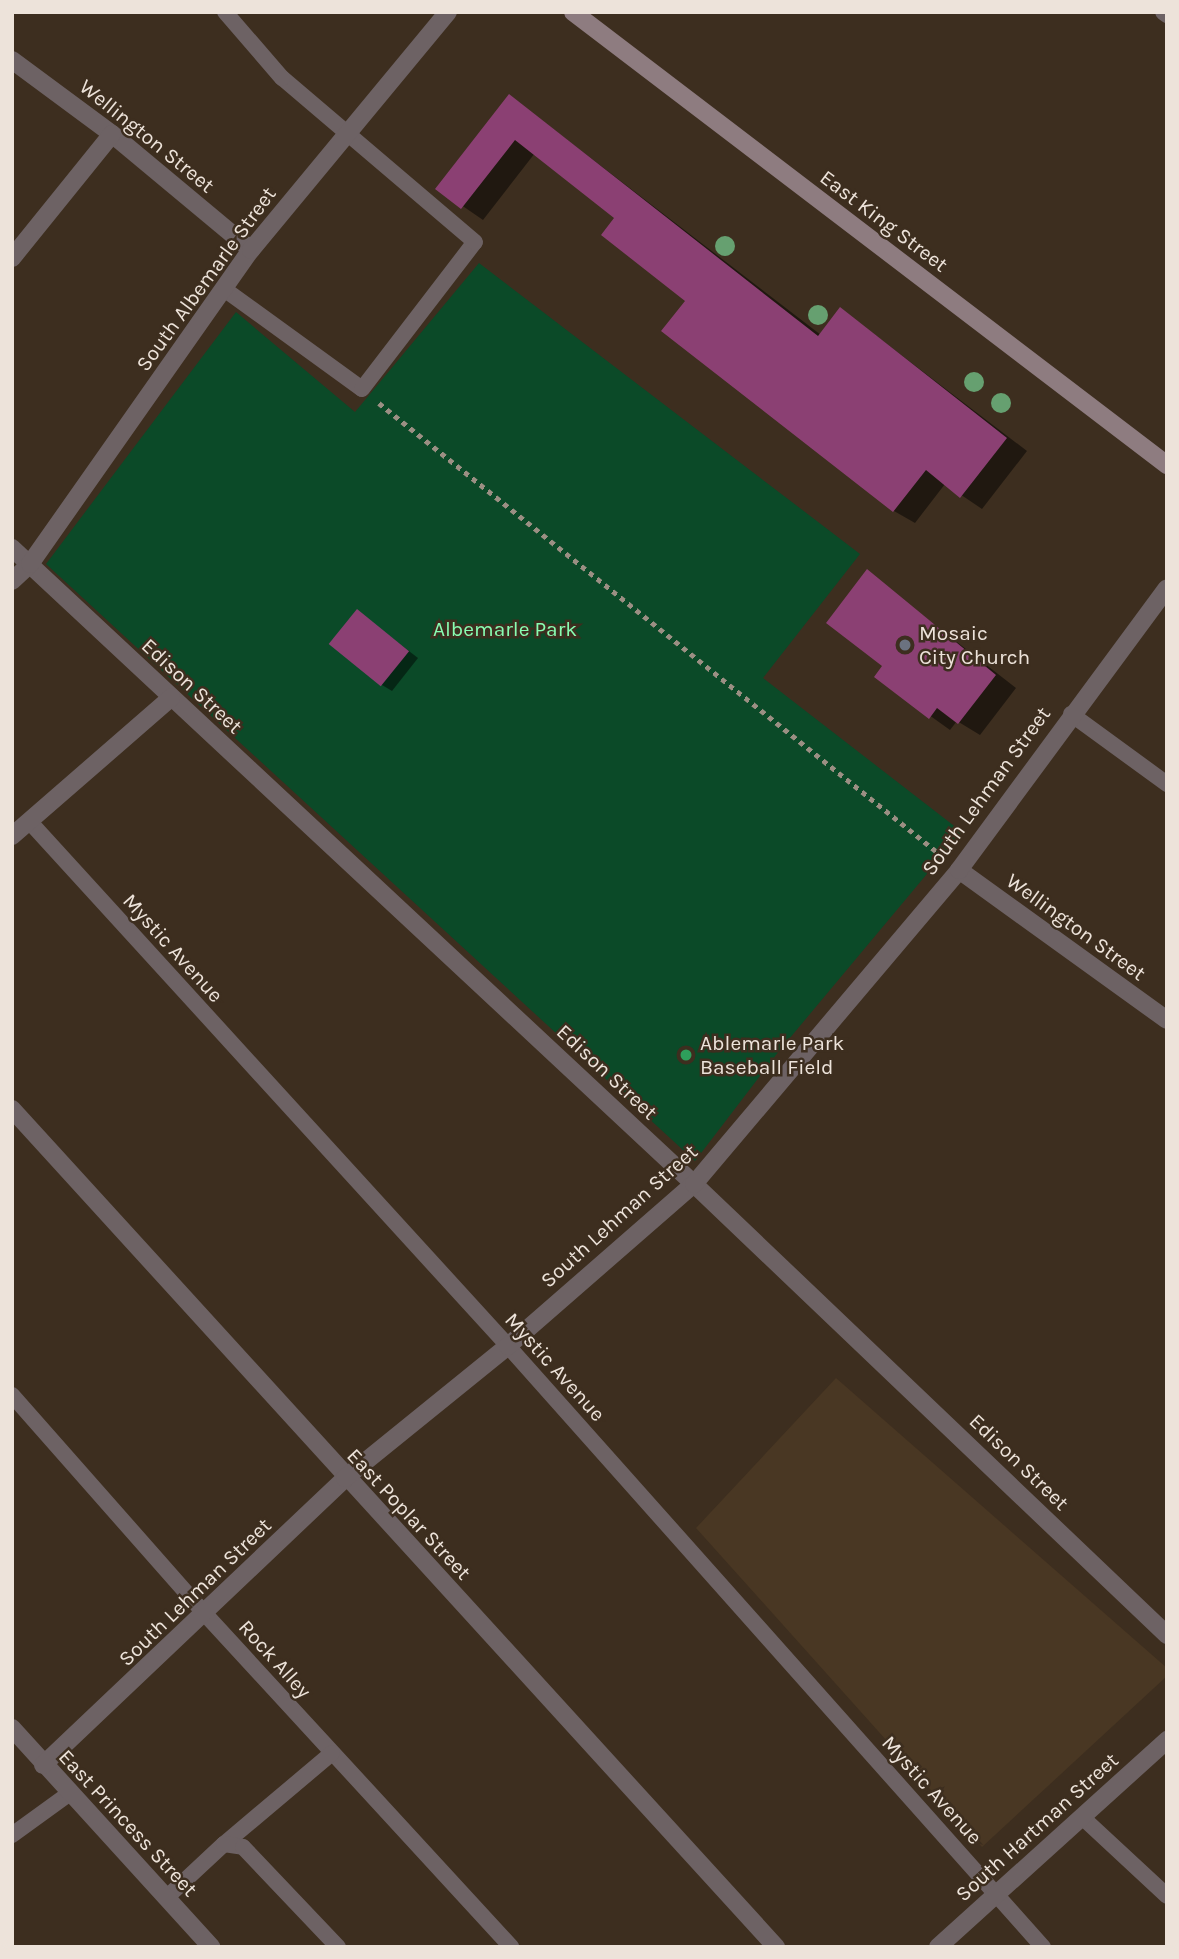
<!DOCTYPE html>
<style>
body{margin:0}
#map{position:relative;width:1179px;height:1959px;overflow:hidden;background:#3d2e1f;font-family:Karla,sans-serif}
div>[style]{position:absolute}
.built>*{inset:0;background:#493723}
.green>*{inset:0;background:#0b4a28}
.shadow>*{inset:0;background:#0007}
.building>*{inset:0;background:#8b4073;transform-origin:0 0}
.path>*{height:4.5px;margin-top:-2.25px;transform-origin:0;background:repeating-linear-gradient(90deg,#9b8f83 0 5px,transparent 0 10px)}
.lane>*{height:16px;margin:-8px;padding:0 8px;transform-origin:8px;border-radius:8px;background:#6d6264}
.street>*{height:18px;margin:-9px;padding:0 9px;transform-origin:9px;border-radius:9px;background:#6d6264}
.secondary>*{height:18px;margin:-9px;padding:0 9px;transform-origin:9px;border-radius:9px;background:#8e7c80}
.trees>*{width:20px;height:20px;margin:-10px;border-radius:50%;background:#66a070}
.dots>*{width:19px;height:19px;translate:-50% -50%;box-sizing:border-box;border:4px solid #3d2e1f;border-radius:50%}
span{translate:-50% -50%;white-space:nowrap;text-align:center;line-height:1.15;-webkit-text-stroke:5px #3d2e1f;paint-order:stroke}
.street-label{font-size:21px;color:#ede3da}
.park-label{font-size:21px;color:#88fdb2}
.poi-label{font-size:21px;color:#ede3da}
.left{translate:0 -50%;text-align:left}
.frame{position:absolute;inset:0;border:14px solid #ede3da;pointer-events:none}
</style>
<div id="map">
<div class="built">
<i style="clip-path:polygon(836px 1378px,1167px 1668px,1167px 1676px,982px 1847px,696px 1528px)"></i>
</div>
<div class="green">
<i style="clip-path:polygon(479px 263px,860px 554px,763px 678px,962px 832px,779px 1051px,695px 1161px,46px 564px,236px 312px,355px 412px)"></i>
</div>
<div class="shadow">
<i style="clip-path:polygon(510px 96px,821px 335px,841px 309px,1027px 451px,982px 509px,945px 484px,915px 523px,894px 511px,664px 331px,688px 300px,616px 217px,535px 153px,483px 220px,438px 189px)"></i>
<i style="clip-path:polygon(867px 572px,1016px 688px,980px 735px,957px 721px,950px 730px,876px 677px,885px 666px)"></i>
<i style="clip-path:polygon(357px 611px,418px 658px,392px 691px,382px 685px)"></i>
</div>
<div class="building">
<i style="clip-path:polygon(509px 94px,818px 336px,840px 307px,1007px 438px,960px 498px,926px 470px,893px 512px,661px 331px,685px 301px,601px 235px,614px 218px,515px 140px,461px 209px,435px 189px)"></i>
<i style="clip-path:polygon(867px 569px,996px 675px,958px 724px,937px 708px,929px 719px,874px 677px,882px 666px,826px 623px)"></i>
<i style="left:357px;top:609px;width:67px;height:45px;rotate:39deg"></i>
</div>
<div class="path">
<i style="left:379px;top:403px;width:723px;rotate:38.82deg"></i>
</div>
<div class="lane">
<i style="left:1163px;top:12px;width:5px;rotate:37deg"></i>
<i style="left:224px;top:289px;width:170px;rotate:35.9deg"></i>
<i style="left:362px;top:389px;width:185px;rotate:-52.5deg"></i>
<i style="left:475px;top:242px;width:253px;rotate:-139.6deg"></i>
<i style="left:282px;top:78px;width:87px;rotate:-130.8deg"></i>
<i style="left:1071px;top:714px;width:119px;rotate:36.1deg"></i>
<i style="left:29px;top:821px;width:711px;rotate:47.62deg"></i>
<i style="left:508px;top:1346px;width:805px;rotate:48.33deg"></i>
<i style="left:12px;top:1395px;width:293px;rotate:48.6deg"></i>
<i style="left:206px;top:1615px;width:451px;rotate:47.4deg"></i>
<i style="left:1082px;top:1817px;width:116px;rotate:42.9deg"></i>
<i style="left:12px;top:1835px;width:72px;rotate:-35.9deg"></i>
<i style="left:224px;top:1844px;width:141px;rotate:-40.1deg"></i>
<i style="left:166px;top:1898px;width:79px;rotate:-43deg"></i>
<i style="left:224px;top:1844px;width:19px;rotate:9deg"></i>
<i style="left:243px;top:1847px;width:138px;rotate:46.5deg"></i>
</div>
<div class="street">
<i style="left:12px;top:60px;width:124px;rotate:36.5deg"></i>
<i style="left:112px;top:134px;width:181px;rotate:39.8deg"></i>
<i style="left:12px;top:258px;width:159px;rotate:-51.1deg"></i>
<i style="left:12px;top:548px;width:933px;rotate:43deg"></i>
<i style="left:694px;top:1184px;width:654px;rotate:43.64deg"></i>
<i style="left:12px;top:581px;width:25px;rotate:-43deg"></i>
<i style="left:30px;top:564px;width:384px;rotate:-54.9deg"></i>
<i style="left:251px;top:250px;width:309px;rotate:-50.4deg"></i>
<i style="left:12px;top:836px;width:211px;rotate:-41deg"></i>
<i style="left:959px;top:870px;width:256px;rotate:35.8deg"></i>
<i style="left:12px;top:1109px;width:1134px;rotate:47.64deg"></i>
<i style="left:12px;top:1728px;width:296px;rotate:47.7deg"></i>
<i style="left:43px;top:1765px;width:417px;rotate:-43.5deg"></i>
<i style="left:345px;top:1478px;width:210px;rotate:-39deg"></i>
<i style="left:508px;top:1346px;width:247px;rotate:-41.1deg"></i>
<i style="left:694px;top:1184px;width:411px;rotate:-49.8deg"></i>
<i style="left:959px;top:870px;width:350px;rotate:-53.6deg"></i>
<i style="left:938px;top:1947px;width:309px;rotate:-42.1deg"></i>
</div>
<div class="secondary">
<i style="left:573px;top:12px;width:747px;rotate:37.33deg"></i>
</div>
<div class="trees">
<i style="left:725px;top:246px"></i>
<i style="left:818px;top:315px"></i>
<i style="left:974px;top:382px"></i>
<i style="left:1001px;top:403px"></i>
</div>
<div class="dots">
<i style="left:905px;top:645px;background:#6b7280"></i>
<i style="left:686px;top:1055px;background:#2e9e5b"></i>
</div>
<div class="street-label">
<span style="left:147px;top:136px;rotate:39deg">Wellington Street</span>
<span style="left:884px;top:221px;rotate:37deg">East King Street</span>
<span style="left:206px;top:279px;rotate:-54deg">South Albemarle Street</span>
<span style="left:192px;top:686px;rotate:43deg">Edison Street</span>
<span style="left:986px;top:791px;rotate:-54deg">South Lehman Street</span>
<span style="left:1076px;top:927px;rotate:36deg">Wellington Street</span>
<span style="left:173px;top:948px;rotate:48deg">Mystic Avenue</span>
<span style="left:607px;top:1072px;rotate:43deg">Edison Street</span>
<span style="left:619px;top:1216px;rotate:-42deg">South Lehman Street</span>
<span style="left:555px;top:1367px;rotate:48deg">Mystic Avenue</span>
<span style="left:1019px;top:1462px;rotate:44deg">Edison Street</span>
<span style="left:409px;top:1514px;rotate:47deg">East Poplar Street</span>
<span style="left:195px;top:1592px;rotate:-44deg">South Lehman Street</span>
<span style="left:275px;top:1659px;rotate:48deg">Rock Alley</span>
<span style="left:932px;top:1790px;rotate:48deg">Mystic Avenue</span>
<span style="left:128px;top:1823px;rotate:47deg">East Princess Street</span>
<span style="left:1037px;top:1827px;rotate:-42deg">South Hartman Street</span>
</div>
<div class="park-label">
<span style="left:505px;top:629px">Albemarle Park</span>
</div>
<div class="poi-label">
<span class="left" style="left:919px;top:645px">Mosaic<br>City Church</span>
<span class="left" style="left:700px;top:1055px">Ablemarle Park<br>Baseball Field</span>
</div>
<div class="frame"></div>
</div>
